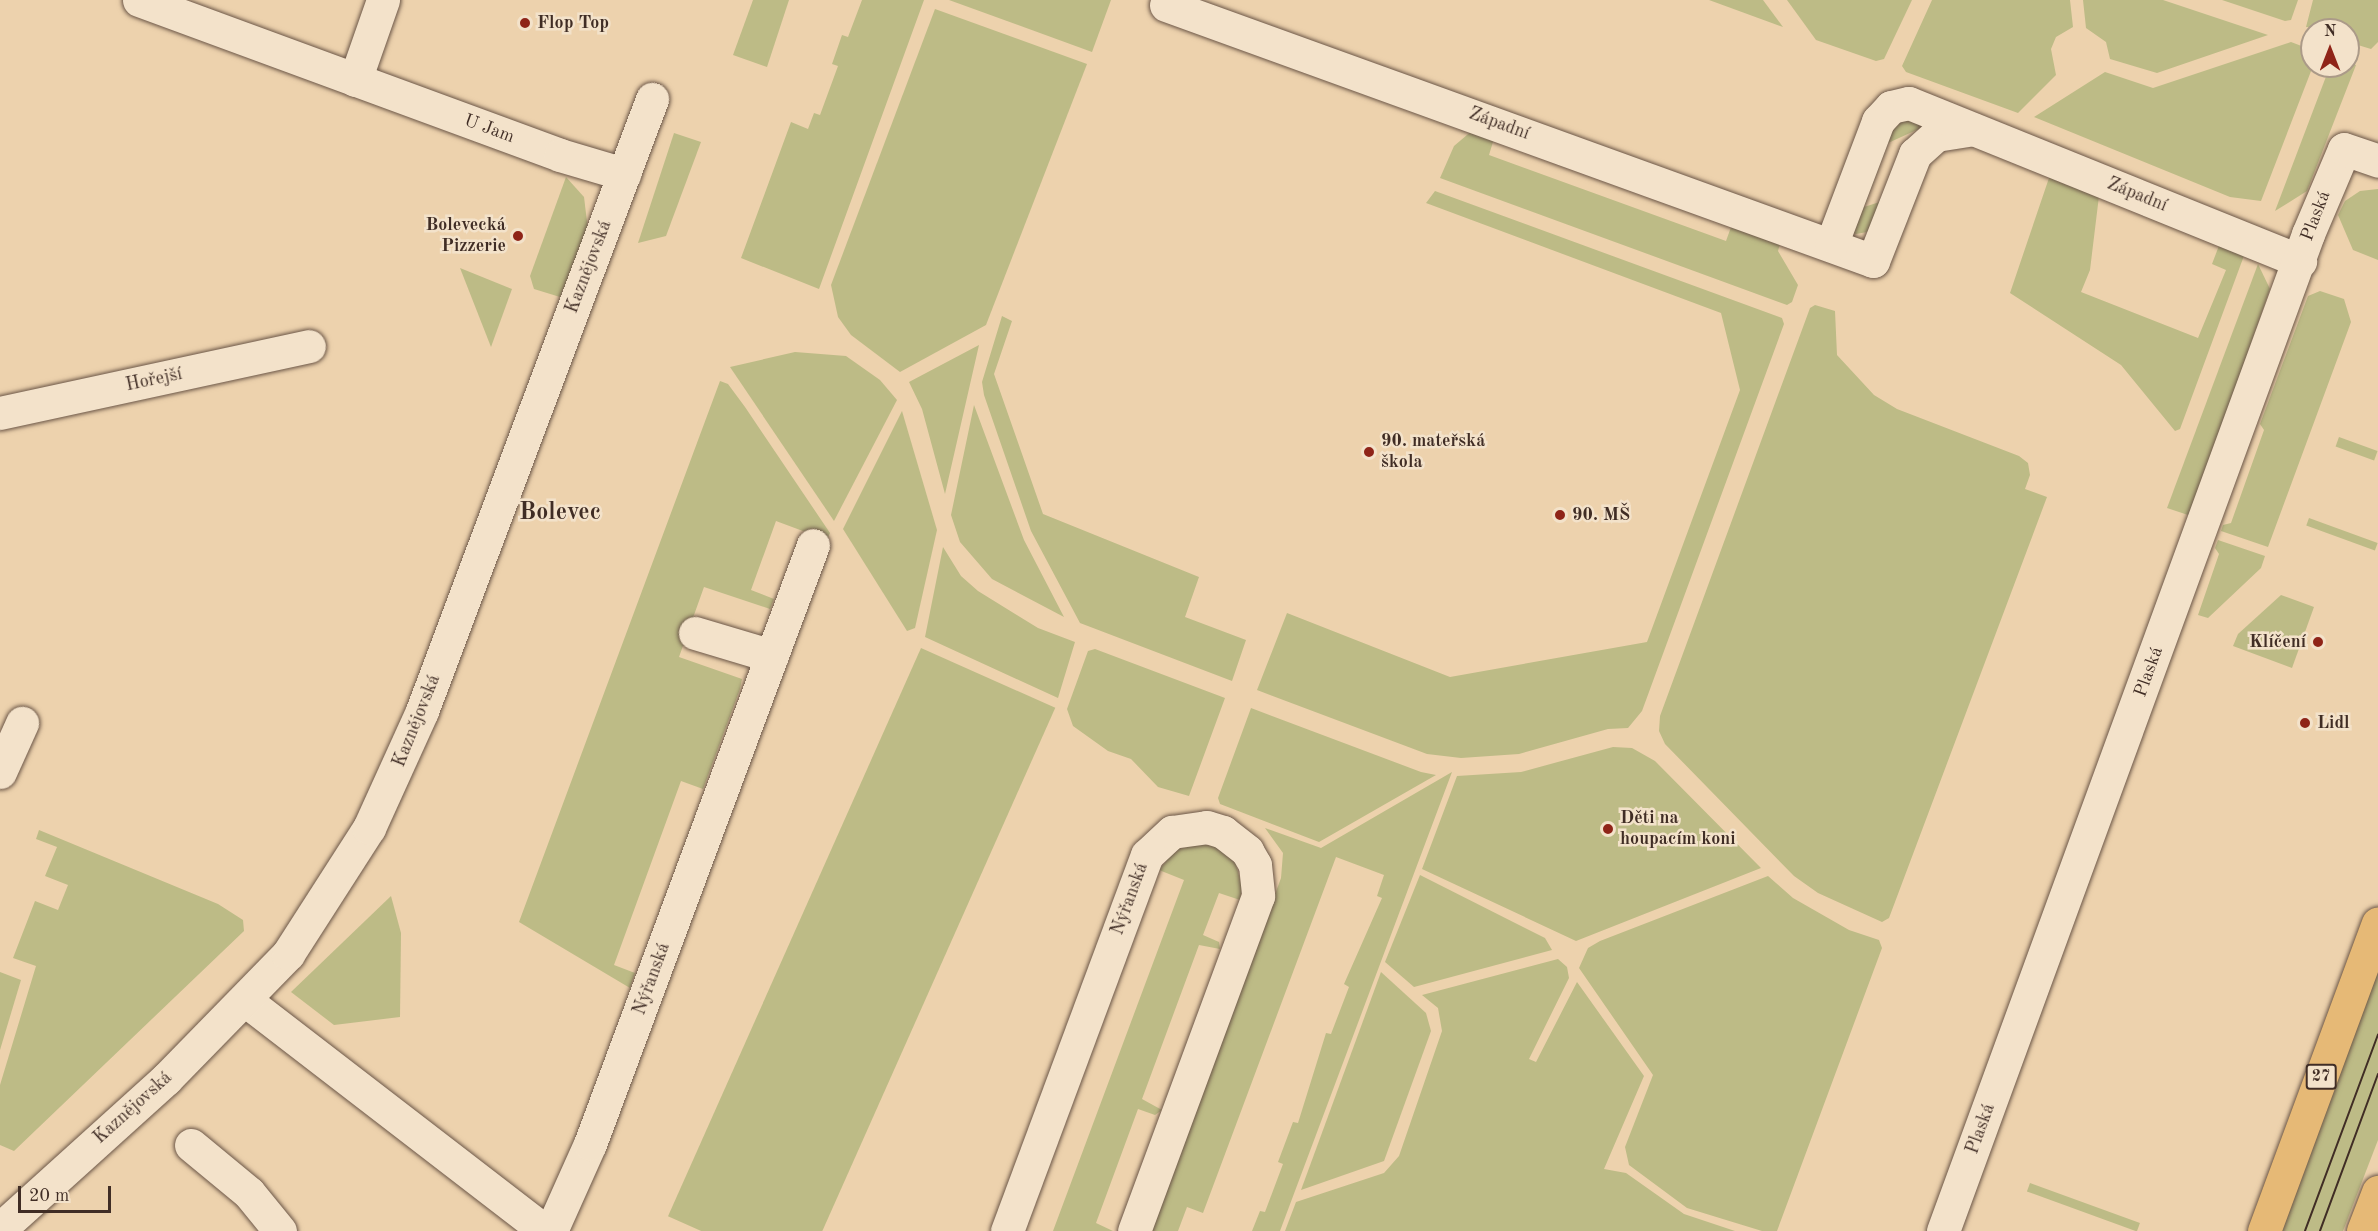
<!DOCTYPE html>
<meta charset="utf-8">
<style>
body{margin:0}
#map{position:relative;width:2378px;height:1231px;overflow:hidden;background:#edd2ad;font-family:"Old Standard TT",serif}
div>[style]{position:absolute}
.green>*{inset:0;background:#bdbb86;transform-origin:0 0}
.roads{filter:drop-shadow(0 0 2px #6b5647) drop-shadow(0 0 2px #6b5647)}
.minor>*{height:33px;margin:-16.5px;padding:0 16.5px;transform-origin:16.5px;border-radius:16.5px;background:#f3e2ca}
.primary>*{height:33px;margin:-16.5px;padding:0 16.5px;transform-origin:16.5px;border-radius:16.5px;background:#e6b976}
.tram>*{height:1.5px;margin:-0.75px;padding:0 0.75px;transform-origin:0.75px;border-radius:0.75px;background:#402d25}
.dots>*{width:16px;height:16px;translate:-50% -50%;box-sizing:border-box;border:3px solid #f3e2ca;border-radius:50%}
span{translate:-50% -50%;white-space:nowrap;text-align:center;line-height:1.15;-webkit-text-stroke:5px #f3e2ca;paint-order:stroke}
.shield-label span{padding:2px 4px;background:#f3e2ca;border:2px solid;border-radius:4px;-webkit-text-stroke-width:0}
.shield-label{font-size:16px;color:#402d25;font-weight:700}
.poi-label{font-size:18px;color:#402d25;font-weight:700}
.left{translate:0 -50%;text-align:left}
.right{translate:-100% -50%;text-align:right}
.street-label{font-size:18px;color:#402d25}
.district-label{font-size:24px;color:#402d25;font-weight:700}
.north{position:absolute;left:2300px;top:18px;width:60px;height:60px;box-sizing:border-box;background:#f3e2ca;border:2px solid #ab9a88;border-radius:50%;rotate:0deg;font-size:16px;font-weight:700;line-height:24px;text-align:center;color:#402d25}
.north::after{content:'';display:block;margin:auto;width:21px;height:27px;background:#8f2418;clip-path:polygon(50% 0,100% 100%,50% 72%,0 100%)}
.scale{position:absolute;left:18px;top:1186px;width:93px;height:27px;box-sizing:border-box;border:3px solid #402d25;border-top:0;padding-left:8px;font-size:18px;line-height:21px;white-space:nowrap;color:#402d25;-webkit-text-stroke:4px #f3e2ca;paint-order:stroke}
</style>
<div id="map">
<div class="green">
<i style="clip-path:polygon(753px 0,789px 0,767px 67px,733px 55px)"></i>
<i style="clip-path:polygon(862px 0,924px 0,819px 289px,741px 258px,791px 122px,808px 129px,814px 113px,820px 115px,838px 66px,832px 64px,842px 35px,848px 37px)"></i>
<i style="clip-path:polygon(949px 0,1111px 0,1092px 52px)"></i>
<i style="clip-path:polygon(1709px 0,1763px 0,1783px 27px)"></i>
<i style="clip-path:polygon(1787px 0,1912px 0,1884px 59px,1876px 61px,1816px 40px)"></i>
<i style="clip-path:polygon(1932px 0,2070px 0,2073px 27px,2056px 37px,2051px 49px,2056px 75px,2018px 113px,1906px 72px,1902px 66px)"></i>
<i style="clip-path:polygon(2083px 0,2163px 0,2268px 35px,2157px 73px,2110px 59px,2106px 42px,2086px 28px)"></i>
<i style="clip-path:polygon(2222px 0,2298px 0,2291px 20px,2285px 21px)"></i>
<i style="clip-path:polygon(2313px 0,2378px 0,2378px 42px,2371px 49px,2348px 42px,2348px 30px,2306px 27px)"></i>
<i style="clip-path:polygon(935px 9px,1087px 64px,986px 325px,900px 372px,851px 335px,838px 317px,831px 285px)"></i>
<i style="clip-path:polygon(2291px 42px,2312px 50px,2313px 66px,2261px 201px,2230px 197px,2034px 117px,2105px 72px,2153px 88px)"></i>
<i style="clip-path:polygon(2348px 62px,2356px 65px,2307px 191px,2275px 211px,2330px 66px,2348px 66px)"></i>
<i style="clip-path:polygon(1908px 116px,1932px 123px,1888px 143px,1864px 207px,1886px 200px,1867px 232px,1856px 234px,1851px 232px,1878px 143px)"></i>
<i style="clip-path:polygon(1474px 129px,1496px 132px,1489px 155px,1726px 241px,1734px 219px,1782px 237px,1778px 251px,1798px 285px,1792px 302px,1787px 305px,1440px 178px,1454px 146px)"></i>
<i style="clip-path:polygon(674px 133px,701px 142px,666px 236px,638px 243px)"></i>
<i style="clip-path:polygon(2050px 175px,2099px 196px,2090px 270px,2081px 292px,2198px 338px,2226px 270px,2212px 264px,2220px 243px,2245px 253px,2180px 429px,2175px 431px,2121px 365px,2010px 293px)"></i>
<i style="clip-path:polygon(566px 177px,584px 197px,588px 230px,560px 297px,534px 289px,530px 276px)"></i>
<i style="clip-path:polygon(2378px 189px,2378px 260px,2353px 250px,2338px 215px,2345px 201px,2360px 191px)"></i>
<i style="clip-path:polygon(1435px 191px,1782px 318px,1784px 324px,1642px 711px,1628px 728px,1608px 729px,1519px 754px,1461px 758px,1427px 754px,1257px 690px,1287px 613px,1450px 677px,1647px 642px,1740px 390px,1721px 313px,1426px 203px)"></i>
<i style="clip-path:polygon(2258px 264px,2270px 289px,2191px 516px,2167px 508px)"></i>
<i style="clip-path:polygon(460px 268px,512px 289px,491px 347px)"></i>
<i style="clip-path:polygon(2320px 291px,2344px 299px,2351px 322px,2268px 547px,2221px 531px,2223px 525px,2231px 523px,2264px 430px,2260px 424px,2308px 296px)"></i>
<i style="clip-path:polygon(1815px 305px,1835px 311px,1837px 355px,1874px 395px,1897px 409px,2019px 456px,2028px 463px,2030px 475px,2025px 489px,2047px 497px,1889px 918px,1882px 922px,1818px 893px,1794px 876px,1665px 744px,1659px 731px,1660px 716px,1810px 308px)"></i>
<i style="clip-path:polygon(1002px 316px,1012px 321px,994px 374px,1043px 514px,1199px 577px,1185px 617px,1246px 640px,1232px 681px,1080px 623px,1031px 531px,984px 395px,982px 382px)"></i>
<i style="clip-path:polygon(979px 345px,945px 494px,922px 409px,909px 382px)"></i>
<i style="clip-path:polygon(795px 352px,846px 356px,880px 380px,897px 400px,834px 521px,730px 367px)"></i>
<i style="clip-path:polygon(720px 381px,728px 384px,745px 407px,830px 533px,827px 540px,776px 521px,751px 590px,774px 599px,770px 609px,704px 587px,679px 657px,742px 679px,740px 689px,703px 789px,681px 781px,614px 965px,635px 973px,630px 988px,519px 922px)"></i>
<i style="clip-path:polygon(974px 405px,1024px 540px,1064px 617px,992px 579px,960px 542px,951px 515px)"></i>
<i style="clip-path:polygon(902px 411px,937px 530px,915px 628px,907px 631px,843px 529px)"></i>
<i style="left:2339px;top:437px;width:41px;height:10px;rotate:20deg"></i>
<i style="left:2309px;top:518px;width:73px;height:8px;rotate:20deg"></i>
<i style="clip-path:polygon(2218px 540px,2265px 556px,2261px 568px,2208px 618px,2198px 615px,2219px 554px,2215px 548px)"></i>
<i style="clip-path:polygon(943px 547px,961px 576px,978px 591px,1038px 628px,1075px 642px,1058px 698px,925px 637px)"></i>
<i style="clip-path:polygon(2281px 595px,2314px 607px,2292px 668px,2233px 646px,2238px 634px)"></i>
<i style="left:921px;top:648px;width:147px;height:622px;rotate:24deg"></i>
<i style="clip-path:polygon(1095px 649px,1225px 698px,1189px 796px,1158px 787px,1131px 759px,1108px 751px,1073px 726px,1067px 709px,1088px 651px)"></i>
<i style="clip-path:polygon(1251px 708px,1421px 772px,1436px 775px,1319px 842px,1220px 804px,1218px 798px)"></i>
<i style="clip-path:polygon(1613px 747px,1632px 748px,1655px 761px,1761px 868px,1576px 941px,1422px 869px,1457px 776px,1521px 772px)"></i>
<i style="clip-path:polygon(1452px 772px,1280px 1231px,1252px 1231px,1260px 1211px,1265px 1212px,1283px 1164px,1278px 1162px,1293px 1122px,1298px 1123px,1326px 1033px,1331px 1034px,1349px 987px,1344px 984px,1382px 898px,1377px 896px,1384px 875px,1336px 857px,1203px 1213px,1187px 1207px,1178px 1231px,1152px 1231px,1281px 878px,1283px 853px,1265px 828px,1321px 848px)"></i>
<i style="clip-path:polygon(39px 830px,218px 904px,243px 920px,244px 931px,14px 1151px,0 1145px,0 1085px,36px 966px,13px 958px,35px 901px,58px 910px,68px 885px,45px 876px,57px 847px,36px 839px)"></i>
<i style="clip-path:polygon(1200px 843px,1213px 845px,1235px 861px,1242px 887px,1240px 900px,1219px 893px,1203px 935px,1219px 942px,1220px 949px,1199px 945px,1142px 1099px,1162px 1110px,1155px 1115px,1138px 1109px,1096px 1223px,1113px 1231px,1053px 1231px,1184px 880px,1159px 870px,1175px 850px)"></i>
<i style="clip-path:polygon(1420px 875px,1545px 938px,1552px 950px,1414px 987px,1385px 962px)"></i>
<i style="clip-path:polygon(1768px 876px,1793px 898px,1849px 930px,1879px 940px,1882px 948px,1777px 1231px,1762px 1231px,1687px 1208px,1629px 1165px,1625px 1147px,1653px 1075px,1579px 968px,1588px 948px,1600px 941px)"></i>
<i style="clip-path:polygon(391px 896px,401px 933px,400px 1017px,334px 1025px,291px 992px)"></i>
<i style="clip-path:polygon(1558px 959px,1567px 967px,1569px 978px,1529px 1059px,1536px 1062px,1577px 982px,1644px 1076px,1604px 1169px,1626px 1173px,1684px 1214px,1735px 1231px,1285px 1231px,1296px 1202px,1384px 1173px,1399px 1156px,1442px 1031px,1438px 1008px,1422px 995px)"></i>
<i style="clip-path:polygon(2378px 964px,2378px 1140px,2343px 1231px,2280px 1231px)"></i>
<i style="clip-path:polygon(0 972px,21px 980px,0 1050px)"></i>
<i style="clip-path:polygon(1381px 972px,1426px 1013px,1431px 1031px,1384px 1161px,1301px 1190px)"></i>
<i style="left:2030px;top:1183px;width:117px;height:9px;rotate:20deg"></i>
</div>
<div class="roads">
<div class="minor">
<i style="left:139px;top:0;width:449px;rotate:20.2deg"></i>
<i style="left:560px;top:155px;width:67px;rotate:16.5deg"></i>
<i style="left:1166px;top:5px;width:752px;rotate:19.9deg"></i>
<i style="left:1873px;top:261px;width:115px;rotate:-68.6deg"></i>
<i style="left:1915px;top:154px;width:28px;rotate:-42deg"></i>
<i style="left:1936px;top:135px;width:37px;rotate:-9deg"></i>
<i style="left:355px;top:80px;width:85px;rotate:-70.7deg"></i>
<i style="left:1831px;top:245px;width:133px;rotate:-69.2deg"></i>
<i style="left:1878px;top:121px;width:19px;rotate:-47deg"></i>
<i style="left:1891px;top:107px;width:18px;rotate:-13deg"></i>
<i style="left:1909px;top:103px;width:422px;rotate:22deg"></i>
<i style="left:0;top:413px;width:316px;rotate:-12.2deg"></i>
<i style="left:695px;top:633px;width:80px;rotate:16.6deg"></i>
<i style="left:0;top:772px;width:54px;rotate:-65.8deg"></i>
<i style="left:245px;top:1000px;width:379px;rotate:37.6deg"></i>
<i style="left:191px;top:1145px;width:75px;rotate:39.6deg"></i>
<i style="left:249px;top:1193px;width:49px;rotate:50.8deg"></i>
<i style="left:0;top:1229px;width:224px;rotate:-42.1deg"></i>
<i style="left:166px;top:1079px;width:175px;rotate:-45.7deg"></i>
<i style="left:288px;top:954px;width:150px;rotate:-57.3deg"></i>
<i style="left:369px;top:828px;width:128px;rotate:-65.6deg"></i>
<i style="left:422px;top:711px;width:654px;rotate:-69.4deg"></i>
<i style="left:551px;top:1231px;width:95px;rotate:-65.9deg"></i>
<i style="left:590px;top:1144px;width:639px;rotate:-69.58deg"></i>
<i style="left:1007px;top:1231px;width:401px;rotate:-69.6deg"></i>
<i style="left:1147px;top:855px;width:34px;rotate:-43deg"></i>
<i style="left:1172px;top:832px;width:35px;rotate:-8deg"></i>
<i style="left:1207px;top:827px;width:17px;rotate:17deg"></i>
<i style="left:1223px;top:832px;width:31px;rotate:38deg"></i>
<i style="left:1247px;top:851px;width:16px;rotate:60deg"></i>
<i style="left:1255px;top:865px;width:31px;rotate:84deg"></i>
<i style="left:1258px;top:896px;width:357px;rotate:110.3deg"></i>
<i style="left:1943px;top:1231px;width:1062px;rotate:-69.89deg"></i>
<i style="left:2308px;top:234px;width:92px;rotate:-67deg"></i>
<i style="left:2344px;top:149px;width:36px;rotate:19deg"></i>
</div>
<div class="primary">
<i style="left:2264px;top:1231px;width:328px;rotate:-69.7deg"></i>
<i style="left:2363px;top:1231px;width:42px;rotate:-69deg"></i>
</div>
</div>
<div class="tram">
<i style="left:2305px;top:1231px;width:209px;rotate:-69.6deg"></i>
<i style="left:2320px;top:1231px;width:167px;rotate:-69.7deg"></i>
</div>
<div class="dots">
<i style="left:525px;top:23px;background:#8f2418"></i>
<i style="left:518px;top:236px;background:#8f2418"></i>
<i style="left:1369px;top:452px;background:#8f2418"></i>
<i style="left:1560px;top:515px;background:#8f2418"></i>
<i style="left:2318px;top:642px;background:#8f2418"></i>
<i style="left:2305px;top:723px;background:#8f2418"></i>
<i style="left:1608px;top:829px;background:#8f2418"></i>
</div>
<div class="shield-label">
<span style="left:2321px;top:1077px">27</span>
</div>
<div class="poi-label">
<span class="left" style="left:537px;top:23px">Flop Top</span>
<span class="right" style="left:506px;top:236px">Bolevecká<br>Pizzerie</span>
<span class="left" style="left:1381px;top:452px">90. mateřská<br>škola</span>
<span class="left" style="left:1572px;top:515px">90. MŠ</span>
<span class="right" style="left:2306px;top:642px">Klíčení</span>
<span class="left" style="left:2317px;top:723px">Lidl</span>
<span class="left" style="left:1620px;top:829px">Děti na<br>houpacím koni</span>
</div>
<div class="street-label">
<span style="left:1499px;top:124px;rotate:20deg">Západní</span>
<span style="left:489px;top:129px;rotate:20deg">U Jam</span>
<span style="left:2137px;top:195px;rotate:22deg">Západní</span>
<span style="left:2316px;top:216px;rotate:-69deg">Plaská</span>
<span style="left:589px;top:267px;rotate:-69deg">Kaznějovská</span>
<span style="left:154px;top:380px;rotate:-12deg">Hořejší</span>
<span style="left:2149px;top:672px;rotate:-70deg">Plaská</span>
<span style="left:417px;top:721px;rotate:-68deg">Kaznějovská</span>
<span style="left:1130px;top:899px;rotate:-70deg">Nýřanská</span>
<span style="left:652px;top:979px;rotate:-70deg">Nýřanská</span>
<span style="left:133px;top:1108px;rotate:-42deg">Kaznějovská</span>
<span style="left:1981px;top:1129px;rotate:-70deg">Plaská</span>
</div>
<div class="district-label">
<span style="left:560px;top:514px">Bolevec</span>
</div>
<div class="north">N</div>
<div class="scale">20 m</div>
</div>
